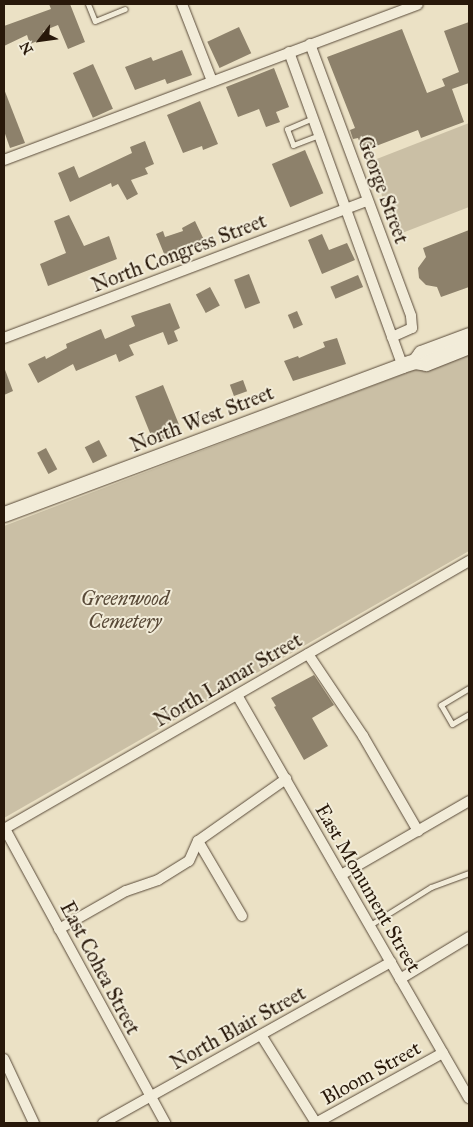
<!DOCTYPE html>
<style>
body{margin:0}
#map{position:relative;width:473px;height:1127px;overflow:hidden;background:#ebe1c5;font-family:"IM FELL Great Primer",serif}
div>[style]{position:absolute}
.green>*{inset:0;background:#cabfa5}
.building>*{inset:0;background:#8d816b;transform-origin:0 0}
.roads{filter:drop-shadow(0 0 1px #594a39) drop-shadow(0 0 1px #594a39)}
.lane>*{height:5px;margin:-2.5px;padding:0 2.5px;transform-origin:2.5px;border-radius:2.5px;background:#f2ecd9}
.street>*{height:10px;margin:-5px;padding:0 5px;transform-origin:5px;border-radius:5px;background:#f2ecd9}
.secondary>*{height:15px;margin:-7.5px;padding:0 7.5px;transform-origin:7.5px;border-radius:7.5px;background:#f2ecd9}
span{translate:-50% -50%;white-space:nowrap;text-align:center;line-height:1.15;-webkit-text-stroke:4px #f2ecd9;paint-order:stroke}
.street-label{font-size:20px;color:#28180a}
.park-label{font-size:20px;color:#594a38;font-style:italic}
.frame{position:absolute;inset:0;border:5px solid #28180a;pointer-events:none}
.north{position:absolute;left:15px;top:15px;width:50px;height:50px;-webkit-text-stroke:4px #f2ecd9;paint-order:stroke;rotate:240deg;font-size:14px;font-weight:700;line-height:20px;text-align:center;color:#28180a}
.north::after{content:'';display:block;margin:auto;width:18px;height:22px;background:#28180a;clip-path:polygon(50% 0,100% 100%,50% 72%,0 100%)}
</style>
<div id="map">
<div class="green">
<i style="clip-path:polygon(469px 123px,469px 207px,397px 235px,369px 162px)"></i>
<i style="clip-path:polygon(469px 349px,469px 551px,4px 818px,4px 526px)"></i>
</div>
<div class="building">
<i style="clip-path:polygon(49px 4px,70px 4px,85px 42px,68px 49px,58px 25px,43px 31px,45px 38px,30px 44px,27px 35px,4px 46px,4px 26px,51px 9px)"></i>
<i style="clip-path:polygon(469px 22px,469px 83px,452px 89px,464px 122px,421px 138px,418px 130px,363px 151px,358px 138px,353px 139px,350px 130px,355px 128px,327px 57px,402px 29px,427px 93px,445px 86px,442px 79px,459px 72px,444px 31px)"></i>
<i style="left:239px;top:27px;width:29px;height:35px;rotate:65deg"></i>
<i style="clip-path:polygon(182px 50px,192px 75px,167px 84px,165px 79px,135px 90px,125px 67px,151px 57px,153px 61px)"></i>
<i style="left:93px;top:64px;width:49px;height:22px;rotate:66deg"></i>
<i style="clip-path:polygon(274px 68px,289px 107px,276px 112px,280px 122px,266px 127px,259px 109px,238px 117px,226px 87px)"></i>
<i style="clip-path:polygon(4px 89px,25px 143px,10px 148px,4px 131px)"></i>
<i style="clip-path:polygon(200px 101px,218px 144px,203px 150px,202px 146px,183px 153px,167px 115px)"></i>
<i style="clip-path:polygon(145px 141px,154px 164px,145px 168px,148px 174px,131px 180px,138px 194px,127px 200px,118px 184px,112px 187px,111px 183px,70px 202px,58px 173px,74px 166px,79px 178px,132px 153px,130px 147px)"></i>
<i style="left:305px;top:150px;width:47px;height:36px;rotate:67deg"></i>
<i style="clip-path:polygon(69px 215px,84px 246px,109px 236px,117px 259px,48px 286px,40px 264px,66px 253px,54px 221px)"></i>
<i style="clip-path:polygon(195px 221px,204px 240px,165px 256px,156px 234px,163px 231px,165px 237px,183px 231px,182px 228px)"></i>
<i style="clip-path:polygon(469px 230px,469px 287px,441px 297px,437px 287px,426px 285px,419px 278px,418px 268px,426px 257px,423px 248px)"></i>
<i style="clip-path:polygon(322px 234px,329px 250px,347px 243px,355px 260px,322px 274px,308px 240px)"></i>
<i style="left:249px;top:274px;width:31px;height:16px;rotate:69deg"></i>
<i style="left:358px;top:275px;width:13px;height:30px;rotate:67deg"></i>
<i style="left:210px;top:287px;width:21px;height:16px;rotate:62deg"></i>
<i style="clip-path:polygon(170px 303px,180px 328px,174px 331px,178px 341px,168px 345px,163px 332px,129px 345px,134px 355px,119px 362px,116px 354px,76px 371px,73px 364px,38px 383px,28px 364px,45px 356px,46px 359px,67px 348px,66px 344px,101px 329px,105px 339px,135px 326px,131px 316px)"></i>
<i style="left:297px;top:311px;width:15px;height:10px;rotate:67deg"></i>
<i style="clip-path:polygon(337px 338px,346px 364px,293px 381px,284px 361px,298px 356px,299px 358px,325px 347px,323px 342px)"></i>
<i style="clip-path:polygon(4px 367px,13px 391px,4px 395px)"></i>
<i style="left:243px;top:380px;width:12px;height:14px;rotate:70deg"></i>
<i style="left:163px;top:385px;width:51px;height:30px;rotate:68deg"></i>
<i style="left:99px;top:440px;width:18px;height:16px;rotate:63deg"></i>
<i style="left:46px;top:448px;width:24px;height:10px;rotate:62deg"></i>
<i style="clip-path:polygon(314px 675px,334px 705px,312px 718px,328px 746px,304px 760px,274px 707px,276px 706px,271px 698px)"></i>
</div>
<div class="roads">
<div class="lane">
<i style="left:88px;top:4px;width:18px;rotate:68deg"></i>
<i style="left:95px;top:21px;width:32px;rotate:-22deg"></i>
<i style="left:313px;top:118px;width:28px;rotate:157deg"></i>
<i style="left:287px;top:129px;width:17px;rotate:69deg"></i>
<i style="left:293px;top:145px;width:28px;rotate:-21deg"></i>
<i style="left:469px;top:688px;width:33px;rotate:149deg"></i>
<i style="left:441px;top:705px;width:22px;rotate:60deg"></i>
<i style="left:452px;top:724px;width:20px;rotate:-30deg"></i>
<i style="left:370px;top:925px;width:72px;rotate:-31.9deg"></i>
<i style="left:431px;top:887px;width:40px;rotate:-20.2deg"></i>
</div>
<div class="street">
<i style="left:182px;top:4px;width:83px;rotate:68.7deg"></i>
<i style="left:310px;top:44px;width:290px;rotate:69.6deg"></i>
<i style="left:411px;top:316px;width:12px;rotate:85deg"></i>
<i style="left:412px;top:328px;width:22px;rotate:156deg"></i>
<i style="left:289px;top:52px;width:333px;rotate:70.1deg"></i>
<i style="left:4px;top:160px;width:442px;rotate:-20.6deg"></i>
<i style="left:4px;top:338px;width:388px;rotate:-20.7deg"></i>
<i style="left:308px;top:654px;width:99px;rotate:56.1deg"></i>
<i style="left:363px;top:736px;width:110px;rotate:59.9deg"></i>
<i style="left:237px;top:695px;width:465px;rotate:60.1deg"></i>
<i style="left:4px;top:829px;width:537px;rotate:-29.96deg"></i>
<i style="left:5px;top:829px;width:335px;rotate:61.4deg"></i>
<i style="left:341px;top:875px;width:148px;rotate:-30deg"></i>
<i style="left:242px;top:916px;width:87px;rotate:-120.4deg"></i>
<i style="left:198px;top:841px;width:108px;rotate:-35.2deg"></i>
<i style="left:59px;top:929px;width:77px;rotate:-29.6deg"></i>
<i style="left:126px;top:891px;width:34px;rotate:-19deg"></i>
<i style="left:158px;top:880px;width:36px;rotate:-32deg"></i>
<i style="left:189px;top:861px;width:22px;rotate:-66deg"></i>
<i style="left:400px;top:979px;width:81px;rotate:-31.3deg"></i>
<i style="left:261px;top:1035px;width:104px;rotate:58deg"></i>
<i style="left:4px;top:1059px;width:71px;rotate:64.9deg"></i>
<i style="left:103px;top:1123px;width:330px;rotate:-29.2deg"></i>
<i style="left:316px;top:1123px;width:145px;rotate:-28.9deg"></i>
</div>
<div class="secondary">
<i style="left:415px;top:361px;width:10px;rotate:-53deg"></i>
<i style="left:421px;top:353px;width:51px;rotate:-20.6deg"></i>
<i style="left:4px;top:514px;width:425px;rotate:-20.5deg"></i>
<i style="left:402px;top:365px;width:14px;rotate:-17deg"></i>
<i style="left:415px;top:361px;width:11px;rotate:10deg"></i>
<i style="left:426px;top:363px;width:46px;rotate:-21.6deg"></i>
</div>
</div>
<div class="street-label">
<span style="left:383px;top:190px;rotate:70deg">George Street</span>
<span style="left:179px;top:253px;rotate:-21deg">North Congress Street</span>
<span style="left:202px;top:419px;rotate:-21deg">North West Street</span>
<span style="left:228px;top:680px;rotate:-30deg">North Lamar Street</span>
<span style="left:368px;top:888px;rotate:60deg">East Monument Street</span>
<span style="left:100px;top:968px;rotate:62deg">East Cohea Street</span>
<span style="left:238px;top:1028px;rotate:-29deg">North Blair Street</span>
<span style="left:371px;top:1073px;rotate:-29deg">Bloom Street</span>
</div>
<div class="park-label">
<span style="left:125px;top:610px">Greenwood<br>Cemetery</span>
</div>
<div class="frame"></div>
<div class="north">N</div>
</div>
